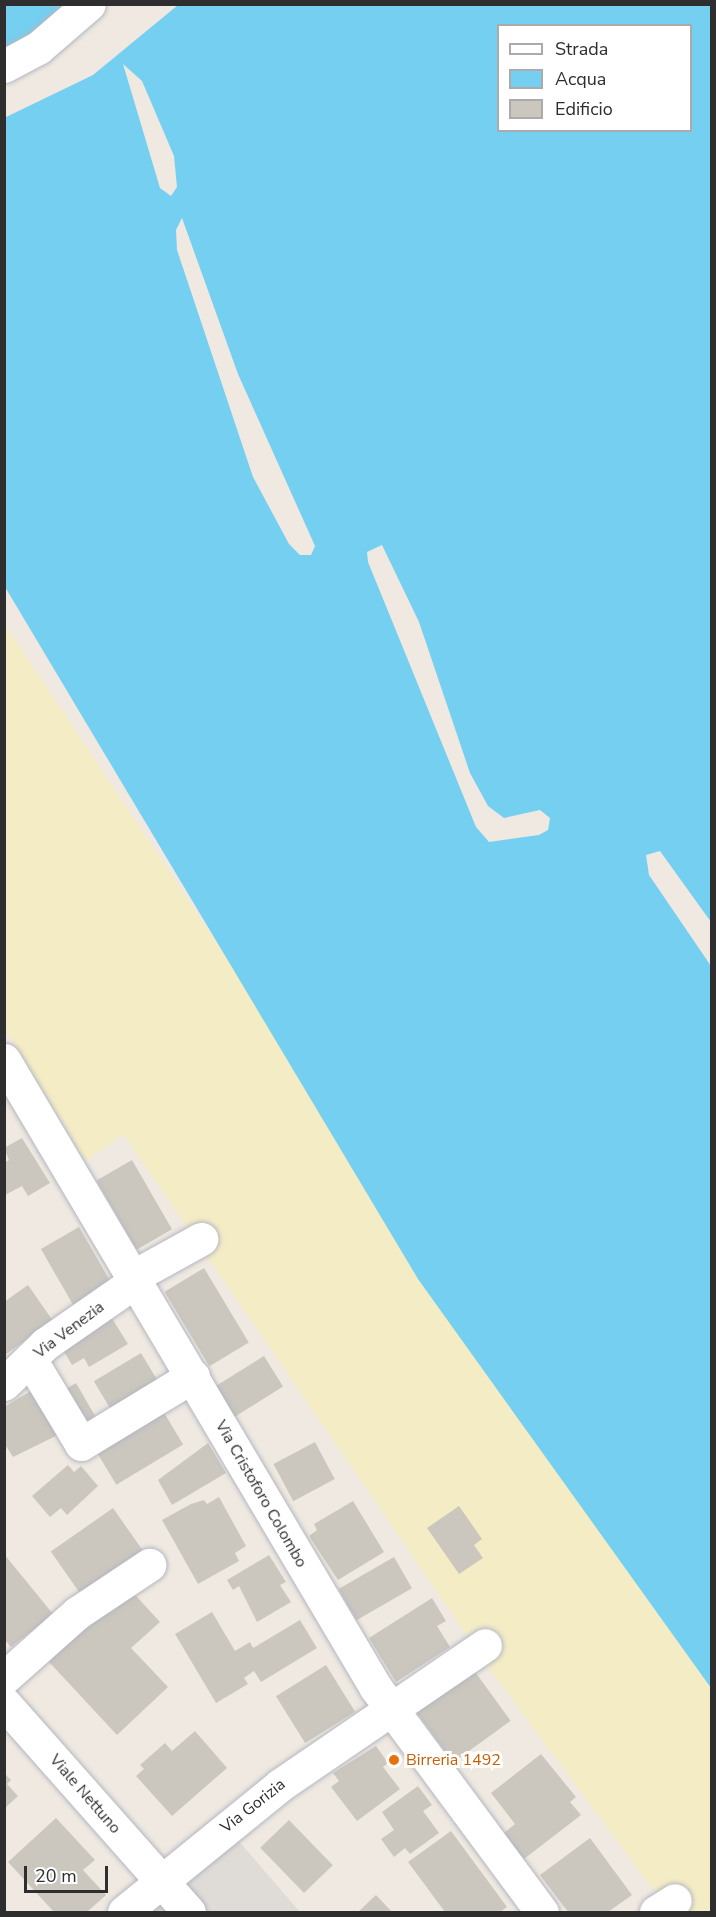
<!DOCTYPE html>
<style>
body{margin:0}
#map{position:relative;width:716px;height:1917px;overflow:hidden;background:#efe9e1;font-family:"Nunito Sans",sans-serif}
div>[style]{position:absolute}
.sand>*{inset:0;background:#f3ecc5}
.plaza>*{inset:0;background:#dfdcd8}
.water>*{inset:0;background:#75cff0}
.pier>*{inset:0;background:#efe9e1}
.building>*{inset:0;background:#cbc7bf;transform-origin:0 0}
.roads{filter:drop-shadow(0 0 2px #b4b7c1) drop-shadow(0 0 2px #b4b7c1)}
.minor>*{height:33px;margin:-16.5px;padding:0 16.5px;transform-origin:16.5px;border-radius:16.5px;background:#fff}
.dots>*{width:16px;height:16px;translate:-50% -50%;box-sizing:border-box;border:3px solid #fff;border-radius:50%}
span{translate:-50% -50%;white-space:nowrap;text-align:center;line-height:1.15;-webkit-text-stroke:6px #fff;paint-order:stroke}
.street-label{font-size:16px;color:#2e2e2e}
.food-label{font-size:16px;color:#c56008}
.left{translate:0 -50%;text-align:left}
.frame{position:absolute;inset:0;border:6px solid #2e2e2e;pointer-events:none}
.legend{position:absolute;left:497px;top:24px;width:195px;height:108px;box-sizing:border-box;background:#fff;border:2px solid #ababab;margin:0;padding:8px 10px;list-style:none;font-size:18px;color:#2e2e2e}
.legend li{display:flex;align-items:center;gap:12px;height:30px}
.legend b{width:30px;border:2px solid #ababab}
.scale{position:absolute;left:24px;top:1866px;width:84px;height:27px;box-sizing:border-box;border:3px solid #2e2e2e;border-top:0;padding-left:8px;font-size:18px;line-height:21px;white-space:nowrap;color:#2e2e2e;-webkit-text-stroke:4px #fff;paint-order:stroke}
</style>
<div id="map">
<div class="sand">
<i style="clip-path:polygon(4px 623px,711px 1686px,711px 1912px,670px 1912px,497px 1679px,123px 1134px,86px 1161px,5px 1029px)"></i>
</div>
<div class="plaza">
<i style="clip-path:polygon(230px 1831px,300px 1912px,128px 1912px)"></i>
</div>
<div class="water">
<i style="clip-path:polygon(4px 5px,76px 5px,5px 52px)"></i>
<i style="clip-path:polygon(evenodd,178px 5px,711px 5px,711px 1688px,418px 1279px,5px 587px,4px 118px,93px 75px,178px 5px,498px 26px,690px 26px,690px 130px,498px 130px,498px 26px)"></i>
</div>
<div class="pier">
<i style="clip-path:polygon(123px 64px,142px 81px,174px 156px,177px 187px,171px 196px,160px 188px)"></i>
<i style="clip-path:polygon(182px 218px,238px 374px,315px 546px,311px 555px,300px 555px,289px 544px,253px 477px,177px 250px,176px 230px)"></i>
<i style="clip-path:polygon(382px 545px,419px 622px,470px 773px,488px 806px,504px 818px,540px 810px,550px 818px,548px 830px,539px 835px,489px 842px,476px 827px,368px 562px,367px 552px)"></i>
<i style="clip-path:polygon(660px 851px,711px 922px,711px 966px,649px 875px,646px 855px)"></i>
</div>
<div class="building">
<i style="clip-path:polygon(22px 1138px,50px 1183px,28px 1196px,22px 1186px,5px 1195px,4px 1163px,9px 1160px,4px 1148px)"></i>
<i style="left:132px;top:1160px;width:80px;height:41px;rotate:60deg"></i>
<i style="left:79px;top:1227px;width:64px;height:44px;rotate:60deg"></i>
<i style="left:204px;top:1268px;width:87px;height:46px;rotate:59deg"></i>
<i style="clip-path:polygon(28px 1285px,53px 1321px,6px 1354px,4px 1302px)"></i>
<i style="clip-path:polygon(108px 1312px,128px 1344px,89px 1367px,84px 1358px,72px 1365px,58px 1341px)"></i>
<i style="left:141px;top:1353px;width:42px;height:55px;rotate:59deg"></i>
<i style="left:264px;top:1356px;width:36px;height:60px;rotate:58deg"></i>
<i style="left:76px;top:1383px;width:48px;height:22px;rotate:60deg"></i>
<i style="clip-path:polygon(31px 1391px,66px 1431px,13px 1457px,4px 1443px,4px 1407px)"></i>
<i style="left:160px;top:1406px;width:45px;height:78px;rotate:59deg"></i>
<i style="left:315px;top:1442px;width:42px;height:47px;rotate:62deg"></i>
<i style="clip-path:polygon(208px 1443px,226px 1473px,172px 1505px,158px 1480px)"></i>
<i style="clip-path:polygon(68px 1465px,74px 1472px,81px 1466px,98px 1486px,67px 1515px,61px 1508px,50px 1517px,32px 1496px)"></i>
<i style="clip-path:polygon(219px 1497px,246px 1546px,235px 1553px,239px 1561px,198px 1584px,162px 1520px,191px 1504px,204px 1500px,207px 1504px)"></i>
<i style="clip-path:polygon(353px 1501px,384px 1552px,338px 1580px,309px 1536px,317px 1530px,314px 1524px)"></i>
<i style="clip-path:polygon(459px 1506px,482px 1539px,474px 1545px,483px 1558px,459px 1574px,427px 1528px)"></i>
<i style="left:113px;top:1508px;width:58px;height:76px;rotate:55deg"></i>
<i style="clip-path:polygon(4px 1554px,53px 1614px,11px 1647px,4px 1639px)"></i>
<i style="clip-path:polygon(269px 1555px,286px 1582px,280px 1585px,291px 1602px,257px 1622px,239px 1586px,233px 1590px,227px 1580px)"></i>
<i style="left:394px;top:1557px;width:36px;height:64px;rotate:60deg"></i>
<i style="clip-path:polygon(126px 1585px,160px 1622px,131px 1648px,168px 1687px,117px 1735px,49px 1662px)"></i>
<i style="clip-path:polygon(432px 1598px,446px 1621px,437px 1626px,450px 1647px,396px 1682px,369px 1638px)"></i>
<i style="clip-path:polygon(212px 1612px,235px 1651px,250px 1642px,253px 1648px,300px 1620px,317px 1648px,261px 1682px,254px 1671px,244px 1678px,248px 1684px,216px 1703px,175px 1634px)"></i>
<i style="left:326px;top:1665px;width:55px;height:59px;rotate:58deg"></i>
<i style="left:473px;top:1669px;width:64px;height:71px;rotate:54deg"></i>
<i style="clip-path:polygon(195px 1731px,227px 1768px,172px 1816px,136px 1776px,144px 1769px,140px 1765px,165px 1743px,172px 1751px)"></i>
<i style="clip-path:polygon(376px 1746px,388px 1763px,383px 1767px,400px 1789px,357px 1821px,331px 1787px,339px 1781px,333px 1773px)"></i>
<i style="clip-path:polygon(541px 1754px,576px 1797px,570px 1802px,581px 1815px,524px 1859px,503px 1834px,515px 1824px,491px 1793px)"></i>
<i style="clip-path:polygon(4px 1773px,11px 1780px,7px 1784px,18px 1796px,4px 1809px)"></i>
<i style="clip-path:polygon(418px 1786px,432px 1805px,423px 1811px,439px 1833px,410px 1854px,405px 1848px,394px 1857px,381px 1839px,394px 1830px,382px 1812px)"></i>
<i style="clip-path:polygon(56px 1818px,95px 1860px,83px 1870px,106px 1895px,87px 1912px,54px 1912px,8px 1862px)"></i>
<i style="left:289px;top:1820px;width:63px;height:40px;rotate:46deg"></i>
<i style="clip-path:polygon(451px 1831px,507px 1907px,500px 1912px,445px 1912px,408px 1862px)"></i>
<i style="clip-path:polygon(590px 1838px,632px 1895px,608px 1912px,568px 1912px,540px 1875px)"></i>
<i style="clip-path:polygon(376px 1895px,392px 1912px,358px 1912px)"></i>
</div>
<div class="roads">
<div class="minor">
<i style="left:4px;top:66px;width:38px;rotate:-28deg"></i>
<i style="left:38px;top:48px;width:67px;rotate:-40.8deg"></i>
<i style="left:4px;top:1060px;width:730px;rotate:59.36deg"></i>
<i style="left:376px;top:1688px;width:279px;rotate:53.5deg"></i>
<i style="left:134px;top:1276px;width:77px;rotate:-28.9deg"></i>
<i style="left:30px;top:1359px;width:99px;rotate:59deg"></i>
<i style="left:81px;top:1444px;width:131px;rotate:-31.3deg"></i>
<i style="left:4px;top:1384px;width:57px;rotate:-44.3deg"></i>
<i style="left:45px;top:1344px;width:112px;rotate:-34.8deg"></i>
<i style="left:4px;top:1678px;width:98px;rotate:-41.7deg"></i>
<i style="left:77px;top:1613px;width:87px;rotate:-33.7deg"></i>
<i style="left:4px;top:1703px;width:279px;rotate:48.5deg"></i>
<i style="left:124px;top:1912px;width:201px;rotate:-39.1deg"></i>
<i style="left:280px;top:1785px;width:248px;rotate:-34.3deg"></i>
<i style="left:656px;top:1912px;width:22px;rotate:-32deg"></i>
</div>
</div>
<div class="dots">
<i style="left:394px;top:1760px;background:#e8710a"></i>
</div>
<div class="street-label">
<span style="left:69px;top:1330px;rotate:-37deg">Via Venezia</span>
<span style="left:261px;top:1494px;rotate:60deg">Via Cristoforo Colombo</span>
<span style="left:85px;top:1794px;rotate:49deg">Viale Nettuno</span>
<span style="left:253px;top:1806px;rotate:-38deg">Via Gorizia</span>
</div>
<div class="food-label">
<span class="left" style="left:406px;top:1760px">Birreria 1492</span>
</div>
<div class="frame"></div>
<ul class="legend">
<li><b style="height:8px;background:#fff"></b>Strada</li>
<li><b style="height:16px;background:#75cff0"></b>Acqua</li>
<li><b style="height:16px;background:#cbc7bf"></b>Edificio</li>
</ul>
<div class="scale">20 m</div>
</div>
